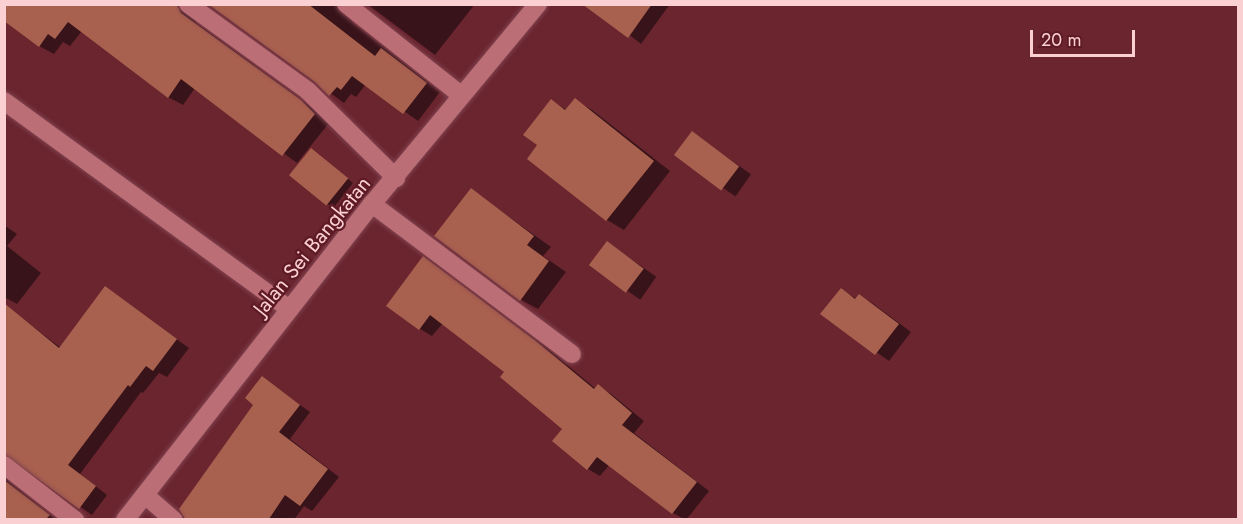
<!DOCTYPE html>
<style>
body{margin:0}
#map{position:relative;width:1243px;height:524px;overflow:hidden;background:#6a252f;font-family:Jost,sans-serif}
div>[style]{position:absolute}
.shadow>*{inset:0;background:#0007;transform-origin:0 0}
.building>*{inset:0;background:#a9614f;transform-origin:0 0}
.roads{filter:drop-shadow(0 0 2px #80434f) drop-shadow(0 0 2px #80434f)}
.street>*{height:18px;margin:-9px;padding:0 9px;transform-origin:9px;border-radius:9px;background:#bb6e75}
span{translate:-50% -50%;white-space:nowrap;text-align:center;line-height:1.15;-webkit-text-stroke:4.5px #5e1a25;paint-order:stroke}
.street-label{font-size:21px;color:#fbd0d2}
.frame{position:absolute;inset:0;border:6px solid #fbd0d2;pointer-events:none}
.scale{position:absolute;left:1030px;top:30px;width:105px;height:27px;box-sizing:border-box;border:3px solid #fbd0d2;border-top:0;padding-left:8px;font-size:18px;line-height:21px;white-space:nowrap;color:#fbd0d2;-webkit-text-stroke:4px #5e1a25;paint-order:stroke}
</style>
<div id="map">
<div class="shadow">
<i style="clip-path:polygon(4px 4px,194px 4px,191px 12px,196px 23px,315px 110px,329px 123px,297px 163px,195px 88px,183px 105px,168px 97px,82px 31px,70px 46px,63px 42px,54px 54px,39px 46px)"></i>
<i style="clip-path:polygon(210px 4px,352px 4px,349px 17px,353px 23px,440px 92px,418px 121px,366px 84px,356px 97px,351px 94px,344px 103px)"></i>
<i style="clip-path:polygon(367px 4px,475px 4px,435px 55px)"></i>
<i style="clip-path:polygon(591px 4px,670px 4px,641px 44px)"></i>
<i style="clip-path:polygon(575px 100px,592px 110px,670px 171px,624px 230px,607px 220px,539px 145px,552px 101px,567px 110px)"></i>
<i style="left:692px;top:133px;width:72px;height:27px;rotate:35deg"></i>
<i style="clip-path:polygon(317px 154px,353px 183px,334px 207px,327px 204px)"></i>
<i style="clip-path:polygon(471px 190px,551px 247px,543px 256px,566px 272px,538px 309px,521px 300px)"></i>
<i style="clip-path:polygon(4px 225px,17px 234px,7px 246px,41px 273px,17px 304px,4px 297px)"></i>
<i style="left:608px;top:243px;width:59px;height:28px;rotate:35deg"></i>
<i style="clip-path:polygon(423px 258px,549px 350px,596px 389px,598px 386px,611px 394px,644px 421px,634px 433px,709px 491px,686px 520px,673px 513px,610px 464px,600px 476px,588px 469px,564px 429px,506px 372px,443px 323px,432px 336px,420px 329px)"></i>
<i style="clip-path:polygon(105px 288px,189px 348px,167px 377px,159px 373px,143px 393px,141px 392px,80px 474px,107px 495px,92px 515px,14px 461px,7px 466px,6px 477px,10px 483px,57px 520px,4px 520px,4px 321px,12px 311px,61px 348px)"></i>
<i style="clip-path:polygon(841px 290px,857px 299px,860px 296px,872px 303px,911px 332px,889px 361px,822px 313px)"></i>
<i style="clip-path:polygon(262px 378px,310px 412px,290px 439px,339px 477px,312px 511px,304px 506px,294px 520px,186px 520px,255px 404px)"></i>
</div>
<div class="building">
<i style="clip-path:polygon(4px 4px,177px 4px,181px 13px,301px 100px,315px 114px,282px 156px,181px 79px,168px 98px,68px 22px,55px 39px,48px 34px,39px 47px,4px 21px)"></i>
<i style="clip-path:polygon(208px 4px,308px 4px,375px 56px,381px 48px,427px 83px,403px 114px,352px 76px,341px 90px,337px 87px,329px 96px,315px 82px)"></i>
<i style="clip-path:polygon(582px 4px,652px 4px,628px 38px)"></i>
<i style="clip-path:polygon(575px 98px,654px 161px,606px 221px,527px 159px,537px 145px,523px 135px,551px 99px,565px 110px)"></i>
<i style="left:692px;top:131px;width:59px;height:30px;rotate:37deg"></i>
<i style="left:311px;top:148px;width:48px;height:35px;rotate:39deg"></i>
<i style="clip-path:polygon(471px 188px,534px 236px,527px 245px,549px 261px,520px 301px,434px 236px)"></i>
<i style="left:607px;top:241px;width:46px;height:30px;rotate:37deg"></i>
<i style="clip-path:polygon(423px 256px,536px 341px,594px 389px,598px 384px,632px 413px,622px 425px,697px 482px,672px 514px,597px 457px,587px 470px,552px 441px,562px 429px,500px 377px,504px 372px,430px 315px,419px 330px,386px 306px)"></i>
<i style="clip-path:polygon(105px 286px,177px 339px,153px 371px,146px 366px,130px 387px,128px 385px,68px 465px,96px 486px,79px 509px,4px 454px,4px 303px,59px 348px)"></i>
<i style="clip-path:polygon(841px 288px,855px 299px,859px 294px,899px 324px,875px 355px,820px 314px)"></i>
<i style="clip-path:polygon(262px 376px,300px 405px,279px 432px,328px 469px,300px 506px,285px 495px,269px 519px,185px 519px,179px 509px,253px 405px,245px 398px)"></i>
<i style="clip-path:polygon(4px 480px,50px 515px,46px 519px,4px 519px)"></i>
</div>
<div class="roads">
<div class="street">
<i style="left:188px;top:4px;width:148px;rotate:35.9deg"></i>
<i style="left:308px;top:91px;width:124px;rotate:44.7deg"></i>
<i style="left:346px;top:4px;width:147px;rotate:38.4deg"></i>
<i style="left:4px;top:101px;width:353px;rotate:36.1deg"></i>
<i style="left:372px;top:204px;width:250px;rotate:36.9deg"></i>
<i style="left:4px;top:465px;width:90px;rotate:37.8deg"></i>
<i style="left:145px;top:495px;width:38px;rotate:41deg"></i>
<i style="left:125px;top:520px;width:401px;rotate:-52deg"></i>
<i style="left:372px;top:204px;width:260px;rotate:-50.3deg"></i>
</div>
</div>
<div class="street-label">
<span style="left:312px;top:246px;rotate:-51deg">Jalan Sei Bangkatan</span>
</div>
<div class="frame"></div>
<div class="scale">20 m</div>
</div>
